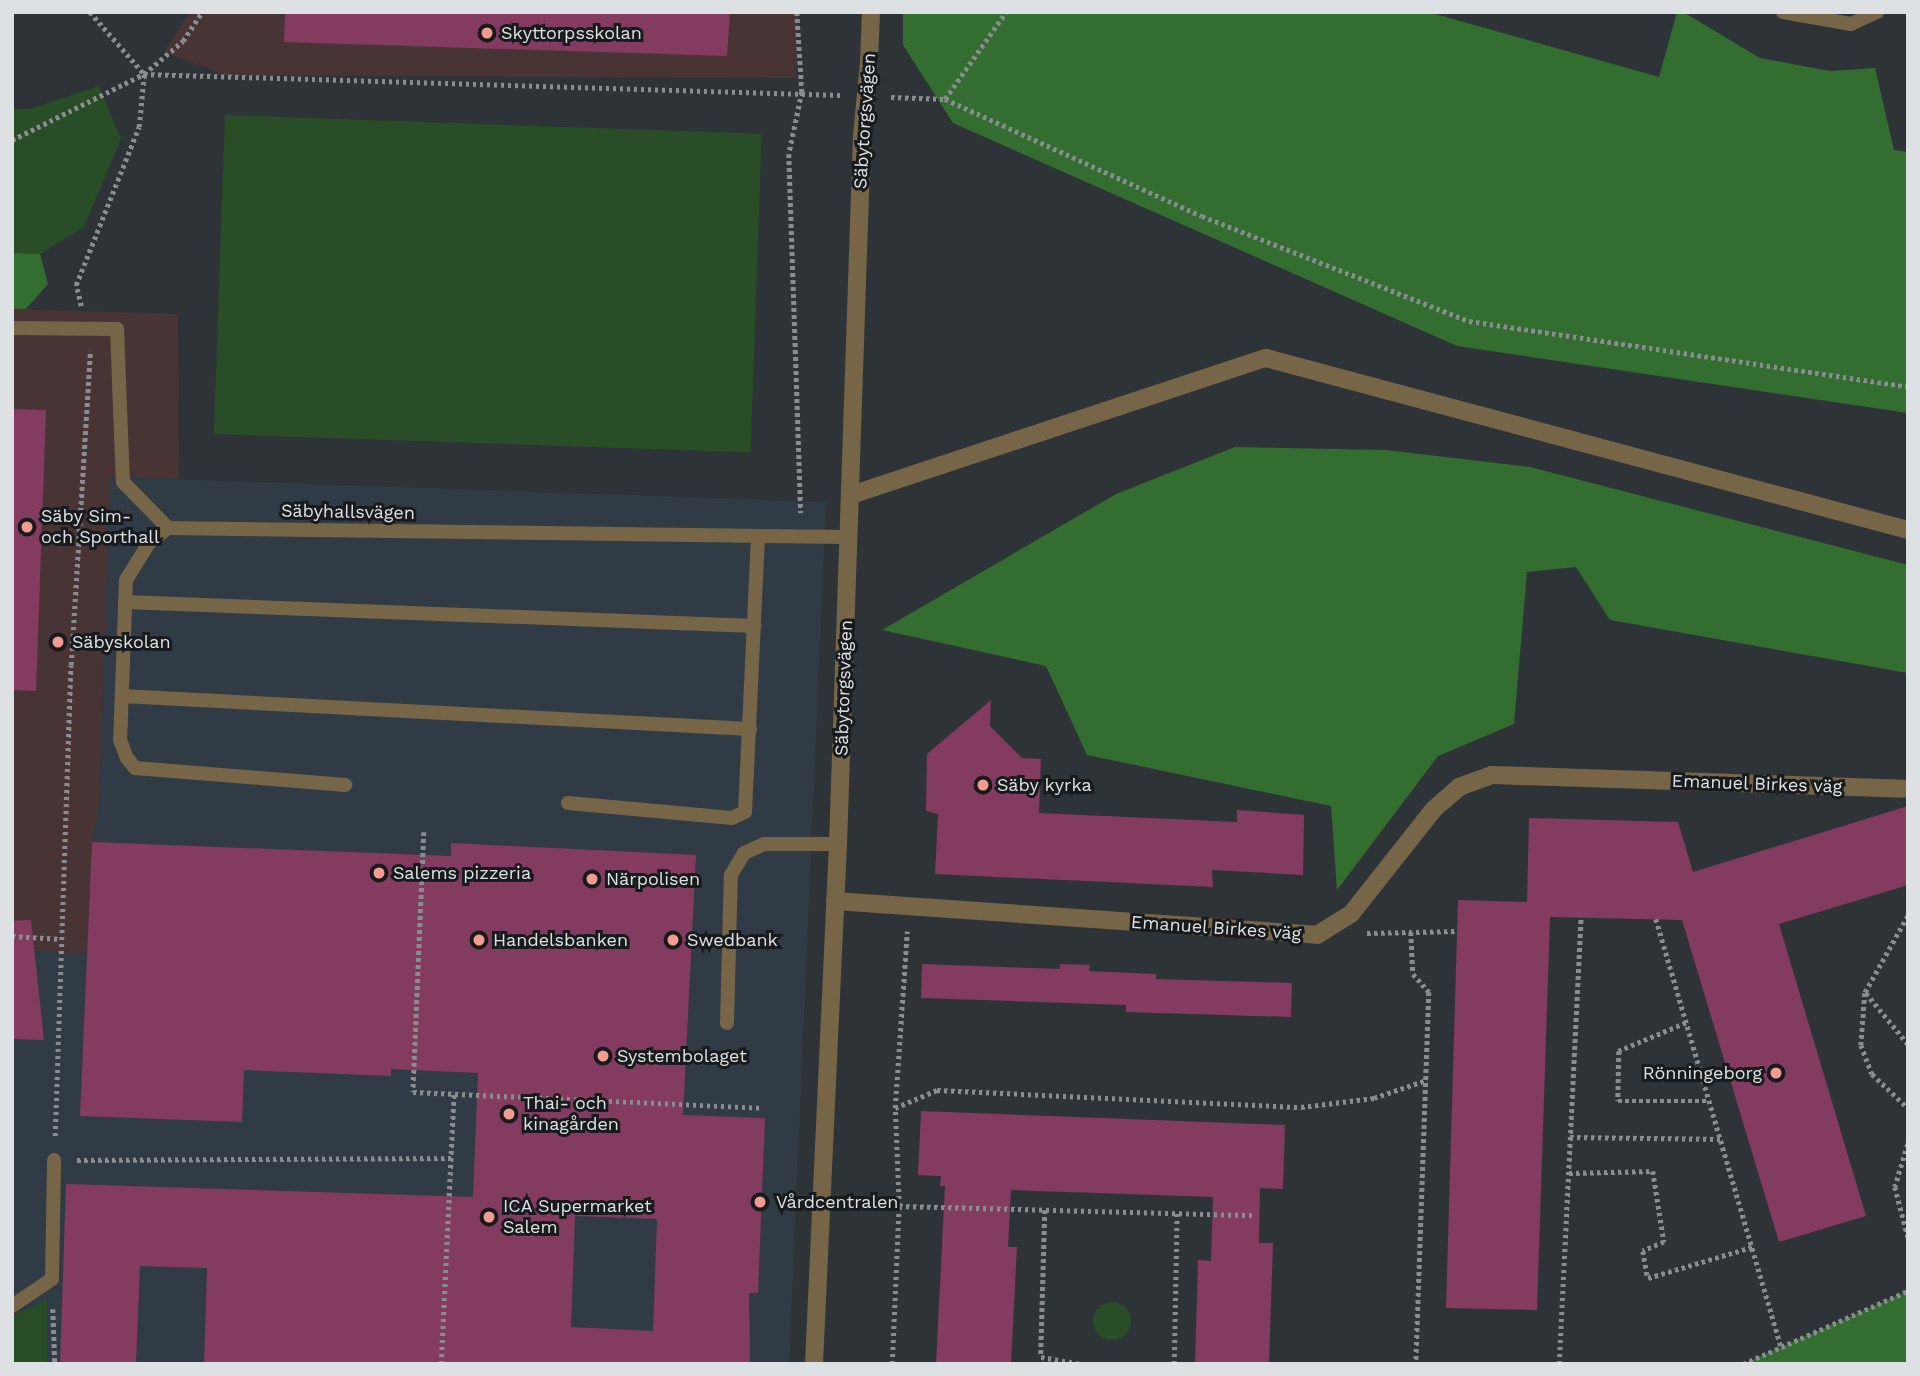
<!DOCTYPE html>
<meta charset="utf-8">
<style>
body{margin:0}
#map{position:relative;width:1920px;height:1376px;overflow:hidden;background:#2e3338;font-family:"Work Sans",sans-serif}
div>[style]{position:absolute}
.built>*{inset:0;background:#313b45}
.education>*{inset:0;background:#493435}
.green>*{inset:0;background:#294d26;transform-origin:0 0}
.round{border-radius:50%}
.forest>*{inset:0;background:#346d30}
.building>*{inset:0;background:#843b60}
.path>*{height:4.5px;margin-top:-2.25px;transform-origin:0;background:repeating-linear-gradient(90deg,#898d91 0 3.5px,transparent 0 7px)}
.service>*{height:14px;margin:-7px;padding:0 7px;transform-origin:7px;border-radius:7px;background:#766647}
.minor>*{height:18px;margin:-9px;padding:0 9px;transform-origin:9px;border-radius:9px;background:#766647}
.tertiary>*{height:18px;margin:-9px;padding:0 9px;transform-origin:9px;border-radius:9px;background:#766647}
.tertiary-bridge>*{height:18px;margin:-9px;padding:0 9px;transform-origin:9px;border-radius:9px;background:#766647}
.dots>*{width:19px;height:19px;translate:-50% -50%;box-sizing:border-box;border:4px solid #181b1d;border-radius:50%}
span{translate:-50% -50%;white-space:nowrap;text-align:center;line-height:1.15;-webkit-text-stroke:6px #181b1d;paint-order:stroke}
.poi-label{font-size:18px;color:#dde1e4}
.left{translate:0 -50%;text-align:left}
.right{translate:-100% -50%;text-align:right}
.street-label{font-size:18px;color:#dde1e4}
.frame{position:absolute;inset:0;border:14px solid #dde1e4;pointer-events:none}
</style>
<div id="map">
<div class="built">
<i style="clip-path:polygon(110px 477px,826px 502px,789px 1364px,12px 1364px,12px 950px,87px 954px,92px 842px,99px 805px)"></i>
</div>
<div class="education">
<i style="clip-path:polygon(190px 12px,798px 12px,796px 78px,226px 75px,164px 52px)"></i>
<i style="clip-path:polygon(12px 309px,178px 314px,179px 479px,110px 477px,99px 805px,92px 842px,87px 954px,12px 950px)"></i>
</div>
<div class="green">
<i style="clip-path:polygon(99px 86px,121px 139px,84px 227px,40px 254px,12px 253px,12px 109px,30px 109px)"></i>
<i style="left:225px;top:115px;width:537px;height:319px;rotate:2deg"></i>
<i style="clip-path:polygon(47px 1300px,47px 1364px,12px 1364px,12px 1316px)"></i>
<i class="round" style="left:1093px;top:1302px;width:38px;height:38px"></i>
</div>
<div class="forest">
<i style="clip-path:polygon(903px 12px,1428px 12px,1659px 77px,1677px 12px,1683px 12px,1760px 58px,1830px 71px,1875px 68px,1894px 150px,1908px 152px,1908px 413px,1457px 346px,953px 123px,903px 45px)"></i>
<i style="clip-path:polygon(12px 253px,40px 254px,48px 284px,26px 309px,12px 309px)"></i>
<i style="clip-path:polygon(1235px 447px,1386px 450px,1530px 467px,1908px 565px,1908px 673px,1610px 620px,1576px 567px,1527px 572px,1514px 724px,1438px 756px,1337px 890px,1331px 806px,1087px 755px,1046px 666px,882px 630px,1116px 494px)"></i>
<i style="clip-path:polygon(1908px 1291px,1908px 1364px,1743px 1364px,1781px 1347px)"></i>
</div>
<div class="building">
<i style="clip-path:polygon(285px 12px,730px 12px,727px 56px,284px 42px)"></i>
<i style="clip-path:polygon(12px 409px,46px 410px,36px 691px,12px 690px)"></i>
<i style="clip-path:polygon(991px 700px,990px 726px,1022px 758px,1041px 759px,1039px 813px,1237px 822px,1237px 810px,1304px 815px,1303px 875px,1212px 870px,1213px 887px,935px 874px,938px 814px,926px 811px,927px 754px)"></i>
<i style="clip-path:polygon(1908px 806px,1908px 885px,1779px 924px,1866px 1216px,1779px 1242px,1682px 920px,1550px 917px,1537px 1310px,1446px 1308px,1458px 900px,1527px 902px,1529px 818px,1678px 822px,1693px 872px)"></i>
<i style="clip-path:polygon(evenodd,92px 842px,451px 856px,451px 843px,696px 855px,683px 1115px,765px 1118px,758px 1293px,749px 1293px,750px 1364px,204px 1364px,207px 1268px,140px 1266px,136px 1364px,60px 1364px,66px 1184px,473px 1197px,478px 1073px,391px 1069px,391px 1076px,244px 1070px,242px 1122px,80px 1116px,92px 842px,575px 1216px,657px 1219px,653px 1331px,571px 1327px,575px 1216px)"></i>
<i style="clip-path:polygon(31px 920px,44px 1040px,12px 1039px,12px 921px)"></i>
<i style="clip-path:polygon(922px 964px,1060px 969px,1060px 964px,1090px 965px,1089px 971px,1156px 974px,1156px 979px,1292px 983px,1291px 1017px,1126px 1012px,1126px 1005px,921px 998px)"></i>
<i style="clip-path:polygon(921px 1111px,1285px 1125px,1283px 1189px,1260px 1188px,1259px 1243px,1273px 1243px,1269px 1364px,1195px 1364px,1198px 1260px,1211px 1261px,1213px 1197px,1011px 1190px,1008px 1247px,1017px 1247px,1011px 1364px,936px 1364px,945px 1186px,940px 1186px,941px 1176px,918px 1175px)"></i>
</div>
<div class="path">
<i style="left:90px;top:12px;width:82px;rotate:48.9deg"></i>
<i style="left:797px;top:12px;width:80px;rotate:86.4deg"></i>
<i style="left:802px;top:92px;width:63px;rotate:101.8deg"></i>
<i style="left:789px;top:154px;width:359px;rotate:88.1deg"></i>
<i style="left:891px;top:97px;width:54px;rotate:2.1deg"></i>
<i style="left:945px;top:99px;width:282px;rotate:24.5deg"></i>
<i style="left:1202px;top:216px;width:287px;rotate:21.5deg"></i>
<i style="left:1469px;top:321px;width:444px;rotate:8.5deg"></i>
<i style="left:945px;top:99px;width:106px;rotate:-55deg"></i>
<i style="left:12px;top:140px;width:148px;rotate:-26.6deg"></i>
<i style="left:144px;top:74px;width:697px;rotate:1.73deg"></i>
<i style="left:81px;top:306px;width:22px;rotate:-103deg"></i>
<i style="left:76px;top:285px;width:170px;rotate:-68.3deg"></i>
<i style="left:139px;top:127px;width:53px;rotate:-84.6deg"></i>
<i style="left:144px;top:74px;width:51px;rotate:-40.2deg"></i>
<i style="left:183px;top:41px;width:35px;rotate:-57deg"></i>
<i style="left:424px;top:832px;width:260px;rotate:92.4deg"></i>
<i style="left:413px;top:1092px;width:350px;rotate:2.6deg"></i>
<i style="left:1908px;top:916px;width:88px;rotate:119.2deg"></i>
<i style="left:1865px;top:993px;width:52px;rotate:94.4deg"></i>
<i style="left:1861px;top:1045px;width:31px;rotate:69deg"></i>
<i style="left:1872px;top:1074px;width:50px;rotate:43.4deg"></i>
<i style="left:1656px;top:919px;width:446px;rotate:73.7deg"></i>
<i style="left:1411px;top:932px;width:42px;rotate:87.3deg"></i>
<i style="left:1413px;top:974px;width:24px;rotate:48deg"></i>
<i style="left:1429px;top:992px;width:372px;rotate:92deg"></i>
<i style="left:1367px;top:933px;width:90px;rotate:-1.3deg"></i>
<i style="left:12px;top:936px;width:49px;rotate:3.5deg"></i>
<i style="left:1866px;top:993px;width:66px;rotate:50.5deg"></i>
<i style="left:1686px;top:1023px;width:73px;rotate:157.3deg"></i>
<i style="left:1619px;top:1051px;width:50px;rotate:91.1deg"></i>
<i style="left:1618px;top:1101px;width:91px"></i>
<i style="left:895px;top:1108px;width:46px;rotate:-23.2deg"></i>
<i style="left:937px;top:1090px;width:364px;rotate:2.7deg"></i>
<i style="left:1301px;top:1107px;width:74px;rotate:-7deg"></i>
<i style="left:1374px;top:1098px;width:56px;rotate:-18.8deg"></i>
<i style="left:55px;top:1136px;width:471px;rotate:-88.1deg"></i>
<i style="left:71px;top:665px;width:315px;rotate:-86.5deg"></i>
<i style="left:1570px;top:1137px;width:150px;rotate:0.8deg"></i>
<i style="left:1908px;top:1144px;width:45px;rotate:106.8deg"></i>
<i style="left:1895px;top:1187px;width:52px;rotate:75.4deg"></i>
<i style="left:77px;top:1160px;width:374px;rotate:-0.3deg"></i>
<i style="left:1569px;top:1173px;width:84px;rotate:-1.4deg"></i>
<i style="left:1653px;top:1171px;width:72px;rotate:81.2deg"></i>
<i style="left:1664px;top:1242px;width:23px;rotate:157deg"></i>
<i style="left:1643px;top:1251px;width:27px;rotate:80deg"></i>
<i style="left:1648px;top:1278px;width:109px;rotate:-16.6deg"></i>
<i style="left:899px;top:1206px;width:354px;rotate:1.5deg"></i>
<i style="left:1045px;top:1210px;width:147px;rotate:91.6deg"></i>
<i style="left:1041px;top:1357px;width:39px;rotate:10deg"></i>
<i style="left:53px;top:1309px;width:55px;rotate:87.9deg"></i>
<i style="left:441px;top:1364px;width:271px;rotate:-87.3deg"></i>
<i style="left:892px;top:1364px;width:158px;rotate:-87.5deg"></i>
<i style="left:899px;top:1206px;width:98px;rotate:-92.3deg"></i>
<i style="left:895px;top:1108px;width:177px;rotate:-86.1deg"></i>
<i style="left:1174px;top:1364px;width:151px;rotate:-88.9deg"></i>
<i style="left:1559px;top:1364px;width:448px;rotate:-87.2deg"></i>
<i style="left:1743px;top:1364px;width:180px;rotate:-23.9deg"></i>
</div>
<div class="service">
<i style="left:1783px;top:12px;width:69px;rotate:10deg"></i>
<i style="left:1851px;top:24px;width:29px;rotate:-25deg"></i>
<i style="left:12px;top:328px;width:105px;rotate:0.5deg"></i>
<i style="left:117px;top:329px;width:153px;rotate:87.8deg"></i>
<i style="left:123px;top:482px;width:64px;rotate:45.6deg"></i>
<i style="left:168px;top:528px;width:681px;rotate:0.76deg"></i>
<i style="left:168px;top:528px;width:24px;rotate:142deg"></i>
<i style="left:149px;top:543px;width:44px;rotate:121.9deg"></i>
<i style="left:126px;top:580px;width:160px;rotate:92.1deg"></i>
<i style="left:120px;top:740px;width:19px;rotate:69deg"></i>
<i style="left:127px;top:758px;width:13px;rotate:51deg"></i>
<i style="left:135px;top:768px;width:211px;rotate:4.6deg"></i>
<i style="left:125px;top:602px;width:630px;rotate:2.18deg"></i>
<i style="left:122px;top:696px;width:629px;rotate:3.01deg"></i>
<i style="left:568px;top:803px;width:165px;rotate:5.2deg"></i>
<i style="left:732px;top:818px;width:14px;rotate:-25deg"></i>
<i style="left:745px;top:812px;width:274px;rotate:-87.3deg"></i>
<i style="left:727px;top:1023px;width:148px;rotate:-88.5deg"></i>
<i style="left:731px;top:875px;width:26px;rotate:-59deg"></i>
<i style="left:744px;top:853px;width:22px;rotate:-24deg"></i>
<i style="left:764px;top:844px;width:74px"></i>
<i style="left:12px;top:1306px;width:48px;rotate:-34deg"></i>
<i style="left:52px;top:1279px;width:119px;rotate:-89deg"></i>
</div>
<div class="minor">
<i style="left:851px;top:495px;width:437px;rotate:-18.3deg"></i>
<i style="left:1266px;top:358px;width:665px;rotate:15deg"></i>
<i style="left:835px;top:901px;width:483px;rotate:4deg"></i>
<i style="left:1317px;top:935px;width:40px;rotate:-32deg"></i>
<i style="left:1351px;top:914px;width:134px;rotate:-51.7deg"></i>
<i style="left:1434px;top:809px;width:33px;rotate:-41deg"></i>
<i style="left:1459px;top:787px;width:35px;rotate:-20deg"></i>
<i style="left:1492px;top:775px;width:412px;rotate:1.9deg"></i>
</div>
<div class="tertiary">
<i style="left:869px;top:62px;width:50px;rotate:-87.7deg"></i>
<i style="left:814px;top:1364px;width:521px;rotate:-87.36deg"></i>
<i style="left:838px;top:844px;width:708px;rotate:-88.06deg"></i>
</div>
<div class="tertiary-bridge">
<i style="left:862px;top:136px;width:74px;rotate:-84.6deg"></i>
</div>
<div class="dots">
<i style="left:487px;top:33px;background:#f59c90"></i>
<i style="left:27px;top:527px;background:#f59c90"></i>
<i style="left:58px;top:642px;background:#f59c90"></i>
<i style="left:983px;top:785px;background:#f59c90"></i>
<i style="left:379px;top:873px;background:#f59c90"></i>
<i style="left:592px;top:879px;background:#f59c90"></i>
<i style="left:479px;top:940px;background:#f59c90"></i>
<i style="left:673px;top:940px;background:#f59c90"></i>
<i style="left:603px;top:1056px;background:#f59c90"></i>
<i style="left:1776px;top:1073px;background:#f59c90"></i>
<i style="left:509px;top:1114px;background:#f59c90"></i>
<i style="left:760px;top:1202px;background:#f59c90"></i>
<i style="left:489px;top:1217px;background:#f59c90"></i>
</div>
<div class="poi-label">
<span class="left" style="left:501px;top:33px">Skyttorpsskolan</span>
<span class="left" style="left:41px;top:527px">Säby Sim-<br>och Sporthall</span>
<span class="left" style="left:72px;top:642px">Säbyskolan</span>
<span class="left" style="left:997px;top:785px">Säby kyrka</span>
<span class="left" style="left:393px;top:873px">Salems pizzeria</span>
<span class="left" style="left:606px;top:879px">Närpolisen</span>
<span class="left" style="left:493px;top:940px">Handelsbanken</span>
<span class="left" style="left:687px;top:940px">Swedbank</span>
<span class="left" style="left:617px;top:1056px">Systembolaget</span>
<span class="right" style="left:1762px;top:1073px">Rönningeborg</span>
<span class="left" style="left:523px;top:1114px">Thai- och<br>kinagården</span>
<span class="left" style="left:776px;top:1202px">Vårdcentralen</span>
<span class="left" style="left:503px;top:1217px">ICA Supermarket<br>Salem</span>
</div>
<div class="street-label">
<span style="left:865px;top:121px;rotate:-86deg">Säbytorgsvägen</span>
<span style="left:348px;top:512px;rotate:1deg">Säbyhallsvägen</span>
<span style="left:844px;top:688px;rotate:-88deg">Säbytorgsvägen</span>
<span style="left:1757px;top:784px;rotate:2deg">Emanuel Birkes väg</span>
<span style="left:1216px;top:928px;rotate:4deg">Emanuel Birkes väg</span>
</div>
<div class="frame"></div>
</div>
